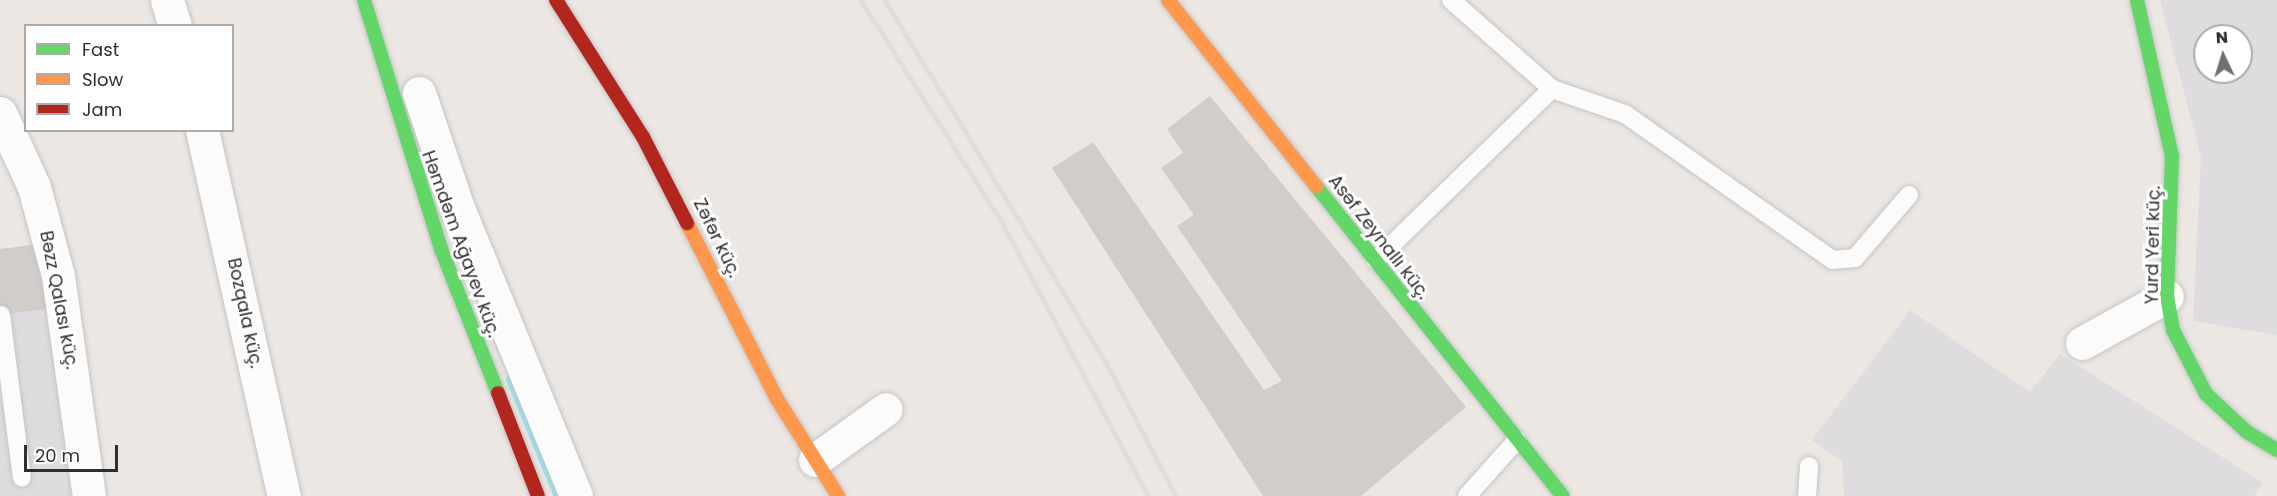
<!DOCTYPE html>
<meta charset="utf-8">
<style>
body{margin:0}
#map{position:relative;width:2277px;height:496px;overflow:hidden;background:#ece7e3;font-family:Poppins,sans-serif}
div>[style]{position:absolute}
.industrial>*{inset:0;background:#dfdcdf}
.stream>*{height:9px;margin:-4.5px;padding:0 4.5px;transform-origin:4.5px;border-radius:4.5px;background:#92e1f3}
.building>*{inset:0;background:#d1cdca}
.roads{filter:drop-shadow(0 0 2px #c5c4c4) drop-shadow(0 0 2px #c5c4c4)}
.lane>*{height:18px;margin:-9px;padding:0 9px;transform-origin:9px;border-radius:9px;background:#fcfbfb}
.street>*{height:33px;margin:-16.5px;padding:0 16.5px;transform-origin:16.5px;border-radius:16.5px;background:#fcfbfb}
.fast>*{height:14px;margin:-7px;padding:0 7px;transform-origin:7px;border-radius:7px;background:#63d668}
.slow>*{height:14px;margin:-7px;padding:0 7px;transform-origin:7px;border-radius:7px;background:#ff974d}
.jam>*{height:14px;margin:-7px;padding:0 7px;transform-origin:7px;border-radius:7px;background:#b3261e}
.rail>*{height:4.5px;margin:-2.25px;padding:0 2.25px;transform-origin:2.25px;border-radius:2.25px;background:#dedee0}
span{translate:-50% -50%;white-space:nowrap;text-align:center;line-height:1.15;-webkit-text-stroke:6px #fff;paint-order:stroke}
.street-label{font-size:18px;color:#2e2e2e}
.legend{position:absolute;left:24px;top:24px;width:210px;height:108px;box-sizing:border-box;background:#fff;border:2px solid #ababab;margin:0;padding:8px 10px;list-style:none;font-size:18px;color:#2e2e2e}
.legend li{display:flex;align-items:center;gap:12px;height:30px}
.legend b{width:30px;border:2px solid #ababab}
.north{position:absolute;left:2193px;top:24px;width:60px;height:60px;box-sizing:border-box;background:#fff;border:2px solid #ababab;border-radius:50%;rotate:356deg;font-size:16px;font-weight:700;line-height:24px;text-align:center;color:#2e2e2e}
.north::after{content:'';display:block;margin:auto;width:21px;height:27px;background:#706f6d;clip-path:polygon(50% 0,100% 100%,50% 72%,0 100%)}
.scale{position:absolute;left:24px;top:445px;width:94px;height:27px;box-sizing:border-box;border:3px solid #2e2e2e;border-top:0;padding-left:8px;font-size:18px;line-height:21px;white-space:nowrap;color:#2e2e2e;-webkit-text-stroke:4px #fff;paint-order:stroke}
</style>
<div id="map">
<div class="industrial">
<i style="clip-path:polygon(evenodd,2160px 0,2277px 0,2277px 335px,2193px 321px,2201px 157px,2160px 0,2205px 36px,2241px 36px,2241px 72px,2205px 72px,2205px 36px)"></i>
<i style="clip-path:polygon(47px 309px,71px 496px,0 496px,0 315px)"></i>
<i style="clip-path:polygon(1910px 310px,2030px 392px,2060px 354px,2263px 483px,2254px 496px,1844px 496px,1842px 461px,1812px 440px)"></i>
</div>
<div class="stream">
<i style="left:510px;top:379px;width:126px;rotate:67.7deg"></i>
</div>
<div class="building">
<i style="clip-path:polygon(1210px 96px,1466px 407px,1361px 496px,1263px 496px,1052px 168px,1093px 142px,1264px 390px,1282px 381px,1177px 226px,1194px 215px,1161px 168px,1183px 153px,1167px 129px)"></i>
<i style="clip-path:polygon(39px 244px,47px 309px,0 315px,0 249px)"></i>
</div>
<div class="roads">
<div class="lane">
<i style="left:1451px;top:0;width:135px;rotate:41.4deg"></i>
<i style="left:1552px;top:89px;width:77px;rotate:18.9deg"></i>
<i style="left:1625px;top:114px;width:254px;rotate:35.1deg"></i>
<i style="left:1833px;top:260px;width:22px;rotate:-5deg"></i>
<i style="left:1855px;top:258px;width:83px;rotate:-49.4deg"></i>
<i style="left:1376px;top:260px;width:245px;rotate:-44.2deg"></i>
<i style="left:1px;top:315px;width:164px;rotate:82.7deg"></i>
<i style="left:1467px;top:496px;width:75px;rotate:-48.2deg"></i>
<i style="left:1807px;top:496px;width:30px;rotate:-86deg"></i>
</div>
<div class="street">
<i style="left:167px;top:0;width:27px;rotate:73deg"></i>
<i style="left:419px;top:93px;width:121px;rotate:71.3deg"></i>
<i style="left:458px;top:208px;width:311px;rotate:67.7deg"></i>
<i style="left:0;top:113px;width:81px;rotate:65.3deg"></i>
<i style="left:34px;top:187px;width:92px;rotate:74.9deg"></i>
<i style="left:58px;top:276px;width:222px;rotate:82deg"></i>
<i style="left:202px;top:130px;width:375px;rotate:77.4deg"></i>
<i style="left:2082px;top:343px;width:97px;rotate:-28.9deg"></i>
<i style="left:815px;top:460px;width:87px;rotate:-35.7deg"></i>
</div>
<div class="fast">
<i style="left:364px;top:0;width:261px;rotate:72.8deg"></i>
<i style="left:441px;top:249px;width:155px;rotate:68.4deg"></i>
<i style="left:2137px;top:0;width:160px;rotate:77.4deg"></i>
<i style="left:2172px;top:156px;width:140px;rotate:92deg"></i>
<i style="left:2167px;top:296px;width:35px;rotate:80deg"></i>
<i style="left:2173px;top:330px;width:72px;rotate:62.7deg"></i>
<i style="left:2206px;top:394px;width:56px;rotate:42.8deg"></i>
<i style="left:2247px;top:432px;width:35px;rotate:31deg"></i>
<i style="left:1316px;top:186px;width:396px;rotate:51.5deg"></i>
</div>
<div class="slow">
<i style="left:1168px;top:0;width:238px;rotate:51.5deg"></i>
<i style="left:687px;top:223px;width:198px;rotate:62.9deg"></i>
<i style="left:777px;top:399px;width:115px;rotate:57.8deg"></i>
</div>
<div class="jam">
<i style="left:556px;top:0;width:162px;rotate:57.6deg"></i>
<i style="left:643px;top:137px;width:97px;rotate:62.9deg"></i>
<i style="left:498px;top:393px;width:110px;rotate:68.8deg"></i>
</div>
</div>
<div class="rail">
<i style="left:861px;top:0;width:265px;rotate:57.6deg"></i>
<i style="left:1003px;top:224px;width:308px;rotate:61.9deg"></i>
<i style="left:885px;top:0;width:424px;rotate:58.6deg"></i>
<i style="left:1106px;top:362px;width:151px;rotate:62.4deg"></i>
</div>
<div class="street-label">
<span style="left:1379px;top:237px;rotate:52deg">Asəf Zeynallı küç.</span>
<span style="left:717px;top:238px;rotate:64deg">Zəfər küç.</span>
<span style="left:461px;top:244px;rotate:70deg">Həmdəm Ağayev küç.</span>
<span style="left:2153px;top:245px;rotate:-89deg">Yurd Yeri küç.</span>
<span style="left:59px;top:300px;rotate:79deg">Bəzz Qalası küç.</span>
<span style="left:245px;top:313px;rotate:78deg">Bozqala küç.</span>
</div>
<ul class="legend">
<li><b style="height:8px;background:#63d668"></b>Fast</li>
<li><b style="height:8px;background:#ff974d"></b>Slow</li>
<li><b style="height:8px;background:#b3261e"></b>Jam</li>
</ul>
<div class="north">N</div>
<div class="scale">20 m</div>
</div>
